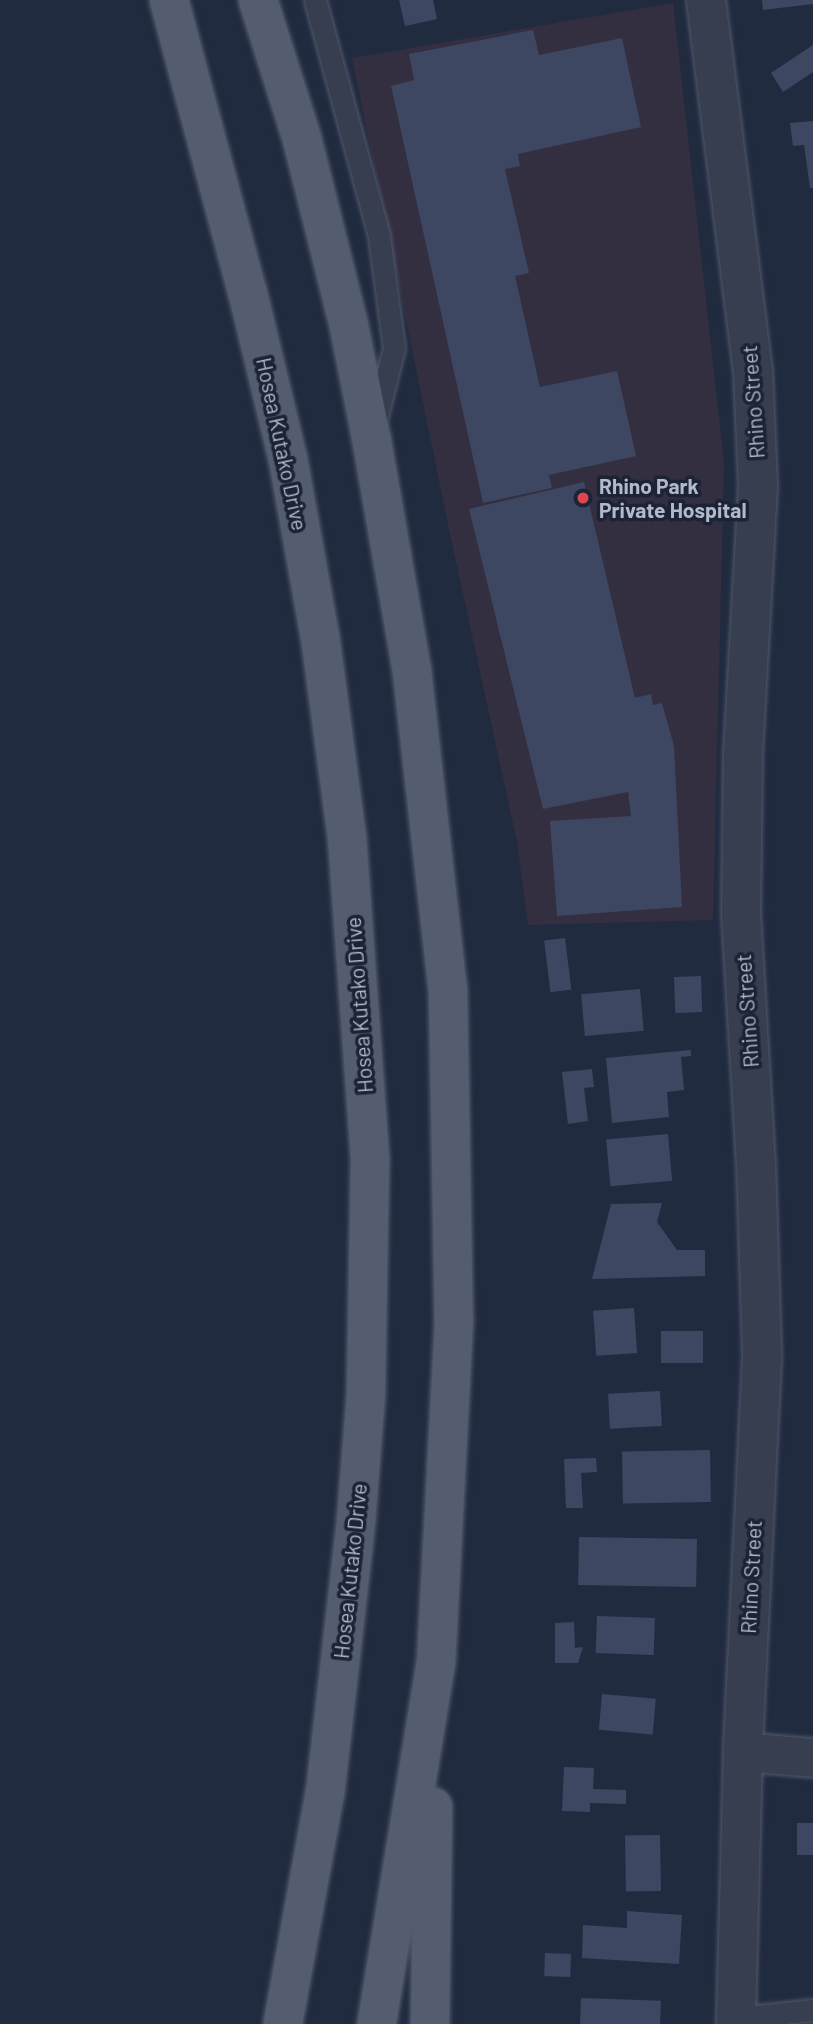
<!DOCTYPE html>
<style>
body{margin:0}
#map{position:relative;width:813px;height:2024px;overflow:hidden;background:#212b40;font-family:Barlow,sans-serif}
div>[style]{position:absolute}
.medical>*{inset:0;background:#332e40}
.building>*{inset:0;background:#3d4761;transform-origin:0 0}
.roads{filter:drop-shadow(0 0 2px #51596b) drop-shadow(0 0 2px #51596b)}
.lane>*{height:21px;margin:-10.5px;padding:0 10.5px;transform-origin:10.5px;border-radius:10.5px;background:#363e50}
.street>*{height:38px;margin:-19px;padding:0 19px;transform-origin:19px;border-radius:19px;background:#363e50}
.primary>*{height:38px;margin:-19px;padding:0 19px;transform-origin:19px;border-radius:19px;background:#545c70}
.dots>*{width:19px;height:19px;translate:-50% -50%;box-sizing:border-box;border:4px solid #1b2335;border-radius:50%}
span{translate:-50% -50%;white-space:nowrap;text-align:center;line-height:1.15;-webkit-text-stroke:7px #1b2335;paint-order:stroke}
.street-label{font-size:21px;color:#b2b9cb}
.poi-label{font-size:21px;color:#b2b9cb;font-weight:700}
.left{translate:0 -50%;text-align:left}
</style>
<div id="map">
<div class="medical">
<i style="clip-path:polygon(673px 3px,724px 463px,713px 920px,528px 925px,517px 842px,450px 534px,352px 58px)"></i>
</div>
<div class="building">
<i style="clip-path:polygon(399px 0,433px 0,437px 19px,405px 26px)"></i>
<i style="clip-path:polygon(762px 0,813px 0,813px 4px,763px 10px)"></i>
<i style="clip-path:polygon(533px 30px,539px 55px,622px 38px,641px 127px,518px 154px,520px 166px,505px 169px,529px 273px,515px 276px,540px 387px,617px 371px,636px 456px,549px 475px,552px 488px,483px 503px,391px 86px,414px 80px,409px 54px)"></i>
<i style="clip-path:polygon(813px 45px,813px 72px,783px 92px,771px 73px)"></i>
<i style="clip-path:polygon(813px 121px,813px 188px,810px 188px,804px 145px,793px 146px,790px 123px)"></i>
<i style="clip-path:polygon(584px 482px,635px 698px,651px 694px,653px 705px,662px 703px,674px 746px,682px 907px,557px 916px,550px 821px,631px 816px,628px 792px,543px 809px,469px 509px)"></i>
<i style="left:565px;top:938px;width:52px;height:21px;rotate:83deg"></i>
<i style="left:701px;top:976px;width:36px;height:27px;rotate:88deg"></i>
<i style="left:640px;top:989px;width:42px;height:59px;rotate:85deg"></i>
<i style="clip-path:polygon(691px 1050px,691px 1056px,681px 1057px,684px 1090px,667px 1092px,669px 1117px,612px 1123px,606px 1058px)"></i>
<i style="clip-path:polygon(592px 1069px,594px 1087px,584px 1088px,588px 1121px,568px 1124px,562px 1072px)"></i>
<i style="left:668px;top:1134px;width:47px;height:62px;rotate:85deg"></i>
<i style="clip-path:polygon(662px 1203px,657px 1222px,677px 1250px,705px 1250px,705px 1276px,592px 1279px,611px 1204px)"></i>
<i style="left:634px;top:1308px;width:45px;height:41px;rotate:86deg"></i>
<i style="left:661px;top:1331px;width:42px;height:32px"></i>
<i style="left:660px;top:1391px;width:35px;height:52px;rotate:87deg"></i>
<i style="left:710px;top:1450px;width:52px;height:88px;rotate:89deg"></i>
<i style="clip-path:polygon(596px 1458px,597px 1472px,581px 1473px,583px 1508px,566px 1508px,564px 1459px)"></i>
<i style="left:579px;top:1537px;width:118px;height:48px;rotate:1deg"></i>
<i style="left:597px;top:1616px;width:58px;height:37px;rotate:2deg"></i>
<i style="clip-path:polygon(574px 1622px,575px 1648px,583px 1647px,578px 1663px,555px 1663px,555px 1623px)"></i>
<i style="left:602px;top:1694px;width:54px;height:36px;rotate:5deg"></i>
<i style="clip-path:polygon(564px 1767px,594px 1768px,593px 1789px,626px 1790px,626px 1804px,590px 1803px,590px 1812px,562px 1811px)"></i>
<i style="left:797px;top:1823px;width:16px;height:32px"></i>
<i style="left:660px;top:1835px;width:56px;height:35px;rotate:89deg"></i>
<i style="clip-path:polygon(627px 1911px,682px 1915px,679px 1964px,582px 1958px,583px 1925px,627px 1928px)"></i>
<i style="left:545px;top:1953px;width:26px;height:23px;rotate:2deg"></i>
<i style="left:581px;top:1998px;width:80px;height:26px;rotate:2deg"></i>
</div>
<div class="roads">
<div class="lane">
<i style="left:315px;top:0;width:245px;rotate:74.8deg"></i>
<i style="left:379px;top:236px;width:113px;rotate:82.4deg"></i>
<i style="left:394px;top:348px;width:74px;rotate:104deg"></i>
<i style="left:736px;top:2018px;width:77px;rotate:-5.9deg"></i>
</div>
<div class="street">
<i style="left:706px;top:0;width:374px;rotate:82.8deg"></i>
<i style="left:753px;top:371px;width:115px;rotate:87.5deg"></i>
<i style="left:758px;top:486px;width:268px;rotate:93.2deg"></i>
<i style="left:743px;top:754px;width:159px;rotate:90.7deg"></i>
<i style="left:741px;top:913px;width:250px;rotate:86.6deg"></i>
<i style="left:756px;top:1163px;width:195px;rotate:88.2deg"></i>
<i style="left:762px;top:1358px;width:394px;rotate:92.8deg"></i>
<i style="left:743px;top:1752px;width:272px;rotate:91.5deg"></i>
<i style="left:743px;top:1752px;width:70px;rotate:4.9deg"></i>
</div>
<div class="primary">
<i style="left:169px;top:0;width:304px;rotate:75deg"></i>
<i style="left:248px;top:294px;width:170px;rotate:76.4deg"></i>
<i style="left:288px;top:459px;width:187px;rotate:79.8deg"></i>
<i style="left:321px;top:643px;width:196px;rotate:82.4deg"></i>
<i style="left:347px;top:837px;width:325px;rotate:85.9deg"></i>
<i style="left:370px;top:1161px;width:233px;rotate:91deg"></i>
<i style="left:366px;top:1394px;width:128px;rotate:94.5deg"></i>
<i style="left:356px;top:1522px;width:272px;rotate:96.5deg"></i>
<i style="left:325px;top:1792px;width:236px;rotate:100.3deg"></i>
<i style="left:258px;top:0;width:146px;rotate:72.4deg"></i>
<i style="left:302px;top:139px;width:193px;rotate:75.9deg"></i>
<i style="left:349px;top:326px;width:118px;rotate:78.8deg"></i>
<i style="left:372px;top:442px;width:232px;rotate:80.1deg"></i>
<i style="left:412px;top:671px;width:321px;rotate:83.6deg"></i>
<i style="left:448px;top:990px;width:331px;rotate:89deg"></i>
<i style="left:454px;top:1321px;width:341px;rotate:93deg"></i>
<i style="left:436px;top:1662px;width:367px;rotate:99.3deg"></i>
<i style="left:430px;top:2024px;width:217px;rotate:-89.2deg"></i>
</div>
</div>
<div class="dots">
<i style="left:583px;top:498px;background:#e0444e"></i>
</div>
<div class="street-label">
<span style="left:753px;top:402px;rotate:-94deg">Rhino Street</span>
<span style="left:282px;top:444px;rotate:78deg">Hosea Kutako Drive</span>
<span style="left:359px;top:1005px;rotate:-94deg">Hosea Kutako Drive</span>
<span style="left:747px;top:1011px;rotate:-94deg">Rhino Street</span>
<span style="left:350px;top:1571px;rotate:-84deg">Hosea Kutako Drive</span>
<span style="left:751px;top:1577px;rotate:-87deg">Rhino Street</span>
</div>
<div class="poi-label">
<span class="left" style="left:599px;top:498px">Rhino Park<br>Private Hospital</span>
</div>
</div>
